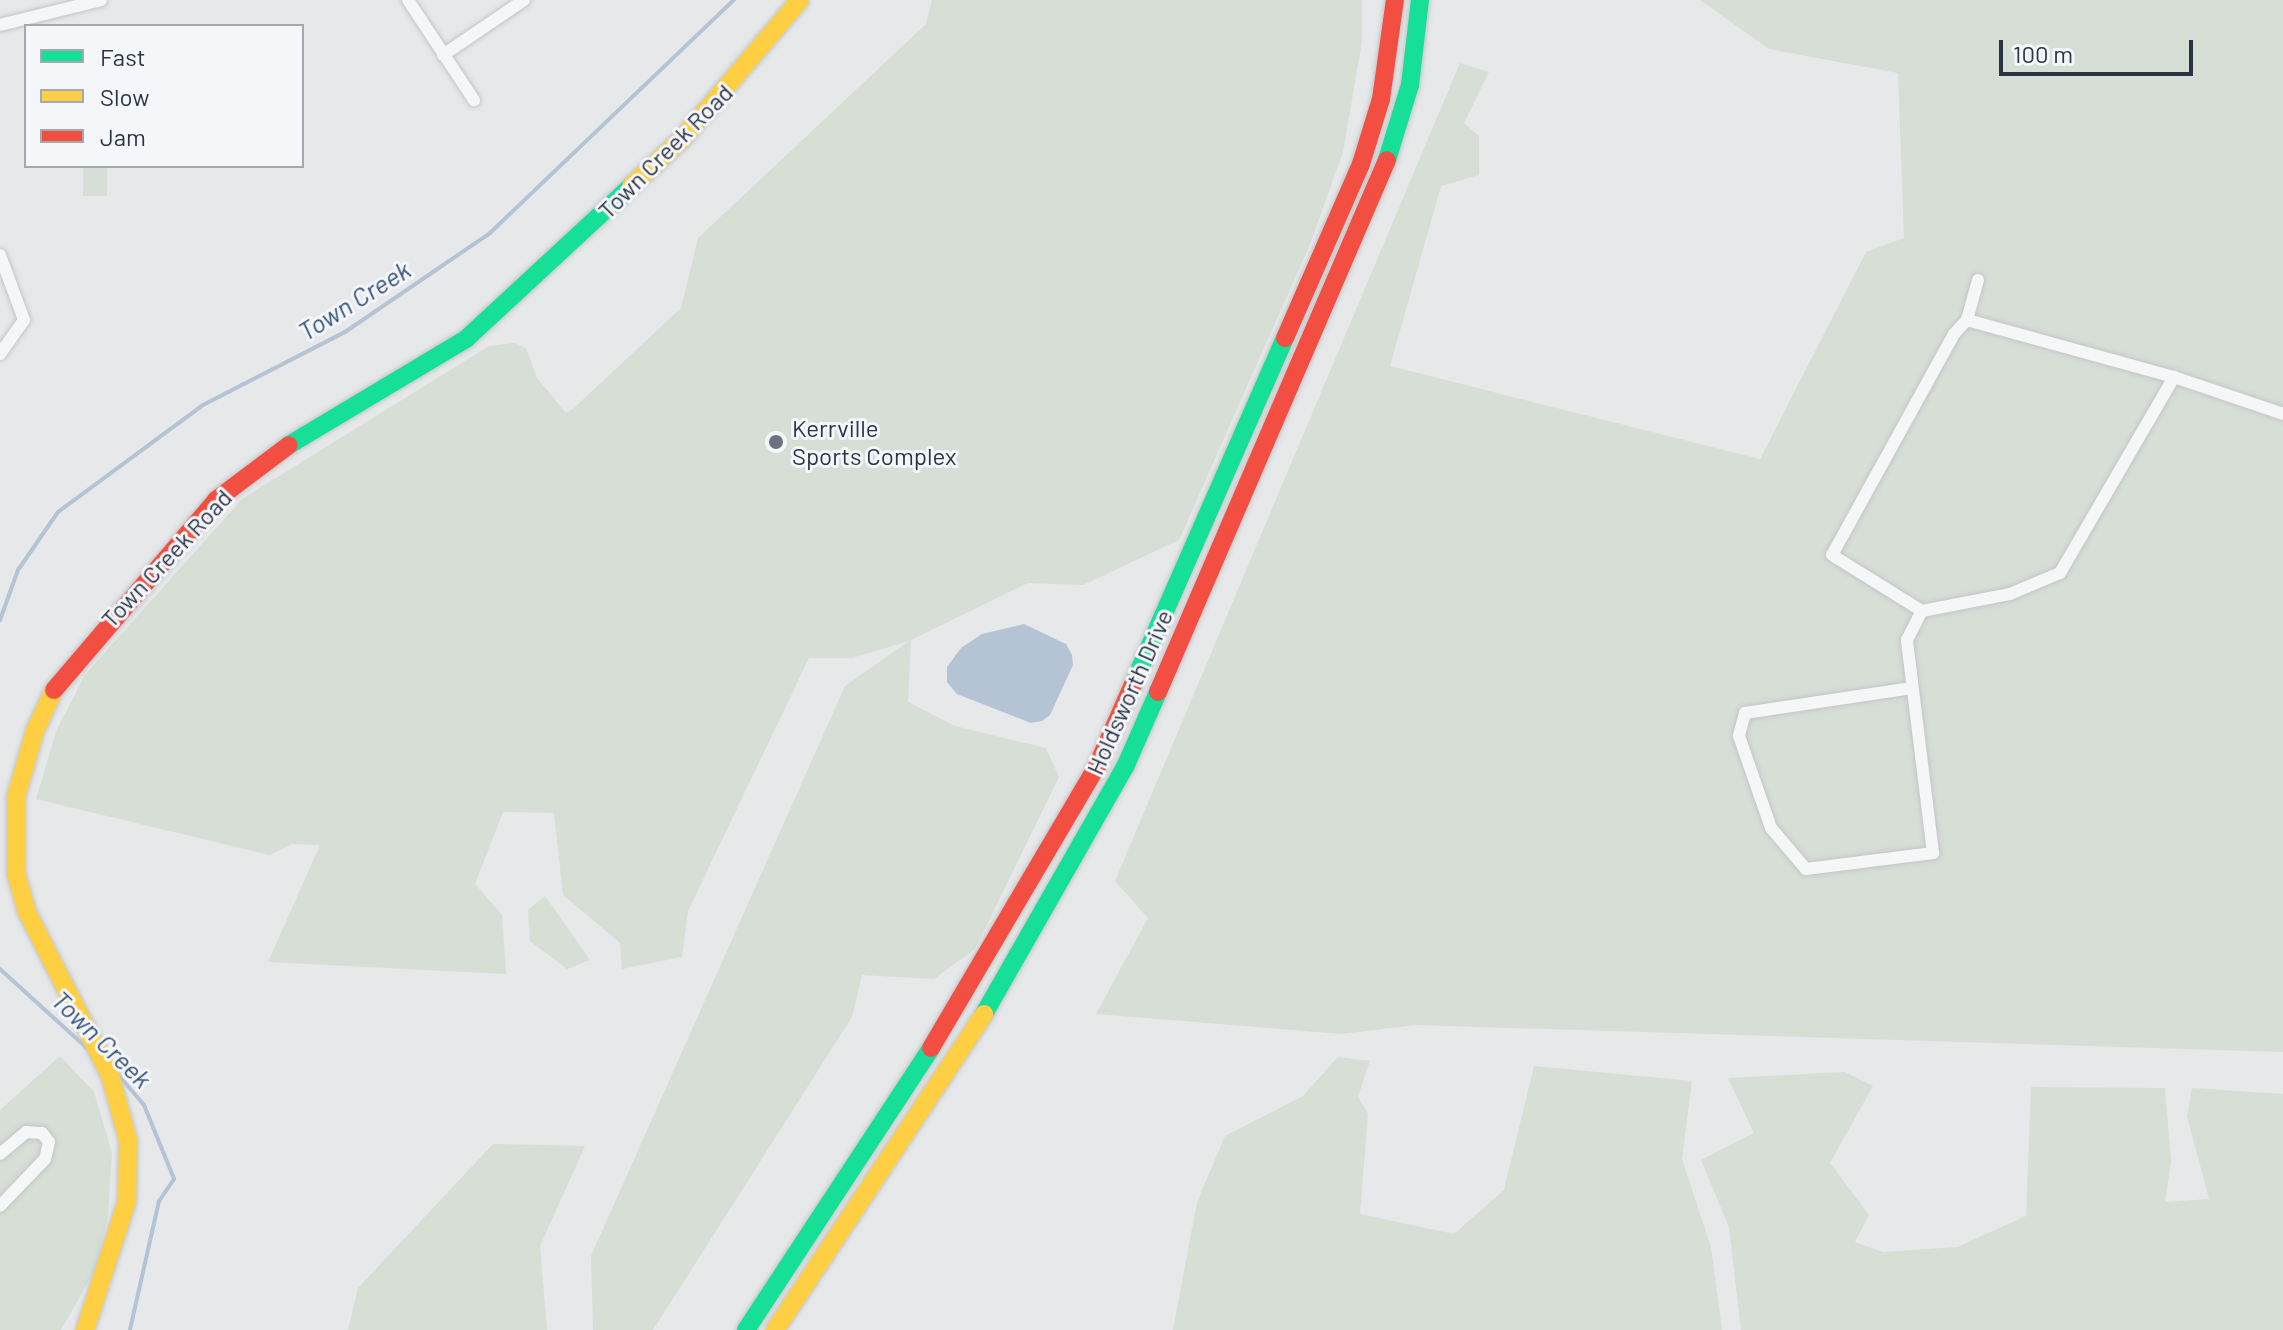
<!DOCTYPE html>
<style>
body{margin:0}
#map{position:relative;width:2283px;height:1330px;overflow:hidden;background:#e6e8ea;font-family:Barlow,sans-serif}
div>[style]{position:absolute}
.green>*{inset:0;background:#d6ded6;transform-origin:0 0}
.water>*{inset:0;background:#b4c4d5}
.stream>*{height:4px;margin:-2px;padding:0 2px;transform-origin:2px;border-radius:2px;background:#b4c4d5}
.roads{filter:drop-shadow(0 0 2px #c4c6c8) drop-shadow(0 0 2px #c4c6c8)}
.street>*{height:12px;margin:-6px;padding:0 6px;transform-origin:6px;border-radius:6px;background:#f5f6f7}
.fast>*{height:18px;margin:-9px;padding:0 9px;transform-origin:9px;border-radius:9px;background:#16e098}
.slow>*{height:18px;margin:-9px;padding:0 9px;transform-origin:9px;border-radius:9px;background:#ffcf43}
.jam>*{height:18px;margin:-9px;padding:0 9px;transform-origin:9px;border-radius:9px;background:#f24e42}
.dots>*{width:22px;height:22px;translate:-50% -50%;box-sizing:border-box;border:4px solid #f4f6f9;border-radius:50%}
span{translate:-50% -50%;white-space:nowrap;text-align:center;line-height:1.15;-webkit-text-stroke:6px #f4f6f9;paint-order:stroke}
.street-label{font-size:24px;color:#2b3445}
.poi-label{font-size:24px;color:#2b3445}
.left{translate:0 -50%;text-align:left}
.water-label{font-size:26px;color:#34527a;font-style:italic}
.legend{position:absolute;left:24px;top:24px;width:280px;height:144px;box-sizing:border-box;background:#f4f6f9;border:2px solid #a4a8b1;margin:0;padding:10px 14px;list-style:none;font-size:24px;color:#2b3445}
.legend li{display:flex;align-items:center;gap:16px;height:40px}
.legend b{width:40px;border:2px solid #a4a8b1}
.scale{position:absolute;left:1999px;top:40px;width:194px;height:36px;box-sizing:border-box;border:4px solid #2b3445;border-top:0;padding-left:10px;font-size:24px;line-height:28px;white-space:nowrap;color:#2b3445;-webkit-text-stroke:6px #f4f6f9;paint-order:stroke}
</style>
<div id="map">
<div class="green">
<i style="clip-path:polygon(932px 0,1362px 0,1362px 41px,1343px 152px,1310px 244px,1179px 540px,1083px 585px,1028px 583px,911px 640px,908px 702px,955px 726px,1046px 748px,1059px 777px,975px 949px,934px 979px,862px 975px,852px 1017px,653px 1330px,593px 1330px,591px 1256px,845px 686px,909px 641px,852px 658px,809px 658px,688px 911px,682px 957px,622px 969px,620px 943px,563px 895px,554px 813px,503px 812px,475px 884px,502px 915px,506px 974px,268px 962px,320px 845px,292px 844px,270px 855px,36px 799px,57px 729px,85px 675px,242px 499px,489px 346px,514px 343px,526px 348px,537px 378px,566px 413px,574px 408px,681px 308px,698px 238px,926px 24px)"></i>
<i style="clip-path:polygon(1700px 0,2283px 0,2283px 1052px,1416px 1025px,1341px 1034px,1096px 1014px,1148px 918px,1115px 881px,1460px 63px,1489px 72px,1464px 123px,1479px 136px,1479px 175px,1441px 186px,1390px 366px,1760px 459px,1866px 252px,1904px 238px,1898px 73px,1769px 49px)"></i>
<i style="left:83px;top:166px;width:24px;height:30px"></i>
<i style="clip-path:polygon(545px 896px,590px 960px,567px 969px,530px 941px,528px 910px)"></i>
<i style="clip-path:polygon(60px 1056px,94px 1092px,112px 1153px,108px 1215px,96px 1268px,61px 1330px,0 1330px,0 1110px)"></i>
<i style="clip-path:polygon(1338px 1057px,1370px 1061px,1358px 1097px,1368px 1114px,1360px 1214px,1454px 1234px,1504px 1190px,1534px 1066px,1692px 1081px,1682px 1159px,1711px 1247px,1722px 1330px,1173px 1330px,1197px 1202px,1225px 1136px,1303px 1096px)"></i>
<i style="clip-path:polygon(1845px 1072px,1873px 1086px,1830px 1163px,1869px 1215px,1855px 1242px,1883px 1252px,1957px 1247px,2026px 1216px,2031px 1087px,2165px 1088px,2171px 1162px,2165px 1202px,2209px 1199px,2187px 1116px,2192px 1088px,2283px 1094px,2283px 1330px,1741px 1330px,1729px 1227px,1701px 1160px,1754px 1133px,1728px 1078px)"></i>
<i style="clip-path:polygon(493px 1144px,585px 1146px,540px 1246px,547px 1330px,348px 1330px,358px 1288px)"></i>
</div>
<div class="water">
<i style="clip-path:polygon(1024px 624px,1066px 644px,1072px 655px,1073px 665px,1050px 715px,1042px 721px,1031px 723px,957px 694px,947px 682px,947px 667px,961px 648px,982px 634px)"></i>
</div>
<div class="stream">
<i style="left:0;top:620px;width:53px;rotate:-70.2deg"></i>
<i style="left:18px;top:570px;width:70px;rotate:-55.4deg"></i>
<i style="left:58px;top:512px;width:180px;rotate:-36.4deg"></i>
<i style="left:203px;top:405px;width:160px;rotate:-27.2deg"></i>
<i style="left:345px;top:332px;width:176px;rotate:-34.3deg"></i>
<i style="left:490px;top:233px;width:337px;rotate:-43.7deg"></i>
<i style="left:0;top:969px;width:122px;rotate:42.3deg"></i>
<i style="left:115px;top:1071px;width:45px;rotate:49.5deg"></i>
<i style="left:144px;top:1105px;width:80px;rotate:67.9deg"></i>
<i style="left:174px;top:1179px;width:27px;rotate:124deg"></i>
<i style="left:159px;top:1201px;width:132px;rotate:102.7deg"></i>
</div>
<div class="roads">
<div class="street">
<i style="left:408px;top:0;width:120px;rotate:56.6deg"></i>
<i style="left:0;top:25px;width:104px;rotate:-13.9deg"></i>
<i style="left:443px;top:55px;width:98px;rotate:-34.2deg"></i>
<i style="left:0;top:255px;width:69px;rotate:69.7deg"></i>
<i style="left:24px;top:320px;width:42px;rotate:125.2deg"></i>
<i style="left:1978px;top:280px;width:41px;rotate:105.4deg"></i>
<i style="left:1967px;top:320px;width:19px;rotate:133deg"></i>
<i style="left:1954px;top:334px;width:252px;rotate:118.9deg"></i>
<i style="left:1832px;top:555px;width:106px;rotate:31.9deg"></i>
<i style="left:1922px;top:611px;width:90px;rotate:-10.9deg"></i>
<i style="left:2010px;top:594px;width:54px;rotate:-22.8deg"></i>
<i style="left:2060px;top:573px;width:227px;rotate:-59.8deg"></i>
<i style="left:1967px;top:320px;width:215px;rotate:15.4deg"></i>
<i style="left:2174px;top:377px;width:115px;rotate:18.7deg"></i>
<i style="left:1912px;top:688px;width:169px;rotate:171.5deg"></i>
<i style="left:1745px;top:713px;width:24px;rotate:105deg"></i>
<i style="left:1739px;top:736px;width:97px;rotate:70.8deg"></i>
<i style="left:1771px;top:828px;width:54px;rotate:49.5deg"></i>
<i style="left:1806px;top:869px;width:128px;rotate:-7.2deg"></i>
<i style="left:1933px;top:853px;width:215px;rotate:-97deg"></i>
<i style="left:1907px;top:640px;width:33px;rotate:-63deg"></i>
<i style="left:0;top:1154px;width:34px;rotate:-40deg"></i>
<i style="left:26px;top:1132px;width:16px;rotate:4deg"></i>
<i style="left:42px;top:1133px;width:11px;rotate:52deg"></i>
<i style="left:49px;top:1142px;width:17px;rotate:103deg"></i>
<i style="left:45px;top:1159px;width:65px;rotate:133.8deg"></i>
</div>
<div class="fast">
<i style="left:1387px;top:160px;width:78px;rotate:-73deg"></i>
<i style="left:1410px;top:85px;width:86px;rotate:-83.3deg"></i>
<i style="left:289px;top:445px;width:206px;rotate:-30.9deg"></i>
<i style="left:466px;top:339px;width:225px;rotate:-42.8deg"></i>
<i style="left:1134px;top:682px;width:376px;rotate:-66.3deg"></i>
<i style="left:984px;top:1014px;width:287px;rotate:-60.3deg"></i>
<i style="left:1126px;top:765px;width:80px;rotate:-66.3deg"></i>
<i style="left:746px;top:1330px;width:337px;rotate:-56.7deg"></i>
</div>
<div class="slow">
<i style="left:631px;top:186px;width:69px;rotate:-42.7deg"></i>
<i style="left:682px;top:139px;width:182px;rotate:-49.7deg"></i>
<i style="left:54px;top:690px;width:45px;rotate:114.9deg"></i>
<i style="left:35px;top:731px;width:69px;rotate:106.1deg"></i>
<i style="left:16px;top:797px;width:76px;rotate:90deg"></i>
<i style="left:16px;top:873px;width:41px;rotate:74.2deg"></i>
<i style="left:27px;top:912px;width:183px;rotate:63deg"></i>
<i style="left:110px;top:1075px;width:67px;rotate:74.5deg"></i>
<i style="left:128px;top:1140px;width:61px;rotate:90.9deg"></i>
<i style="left:127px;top:1201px;width:136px;rotate:108deg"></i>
<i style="left:775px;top:1330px;width:379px;rotate:-56.5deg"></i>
</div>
<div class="jam">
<i style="left:1285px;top:338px;width:190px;rotate:-66.4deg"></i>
<i style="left:1361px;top:164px;width:68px;rotate:-72.9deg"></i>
<i style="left:1381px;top:99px;width:100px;rotate:-82deg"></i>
<i style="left:54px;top:690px;width:250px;rotate:-49.5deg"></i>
<i style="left:216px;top:500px;width:91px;rotate:-37deg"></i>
<i style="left:1158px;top:692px;width:579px;rotate:-66.71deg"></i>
<i style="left:931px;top:1048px;width:329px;rotate:-59.5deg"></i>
<i style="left:1098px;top:764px;width:90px;rotate:-66.3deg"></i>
</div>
</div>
<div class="dots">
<i style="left:776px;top:442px;background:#6c737f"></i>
</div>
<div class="street-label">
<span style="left:665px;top:151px;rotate:-45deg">Town Creek Road</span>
<span style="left:166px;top:558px;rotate:-47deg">Town Creek Road</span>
<span style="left:1129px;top:692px;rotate:-66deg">Holdsworth Drive</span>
</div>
<div class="poi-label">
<span class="left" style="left:792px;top:442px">Kerrville<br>Sports Complex</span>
</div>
<div class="water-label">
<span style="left:354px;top:300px;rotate:-32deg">Town Creek</span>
<span style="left:102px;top:1039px;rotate:44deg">Town Creek</span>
</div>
<ul class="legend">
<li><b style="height:10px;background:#16e098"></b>Fast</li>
<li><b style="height:10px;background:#ffcf43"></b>Slow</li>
<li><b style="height:10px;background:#f24e42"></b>Jam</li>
</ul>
<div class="scale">100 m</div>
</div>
